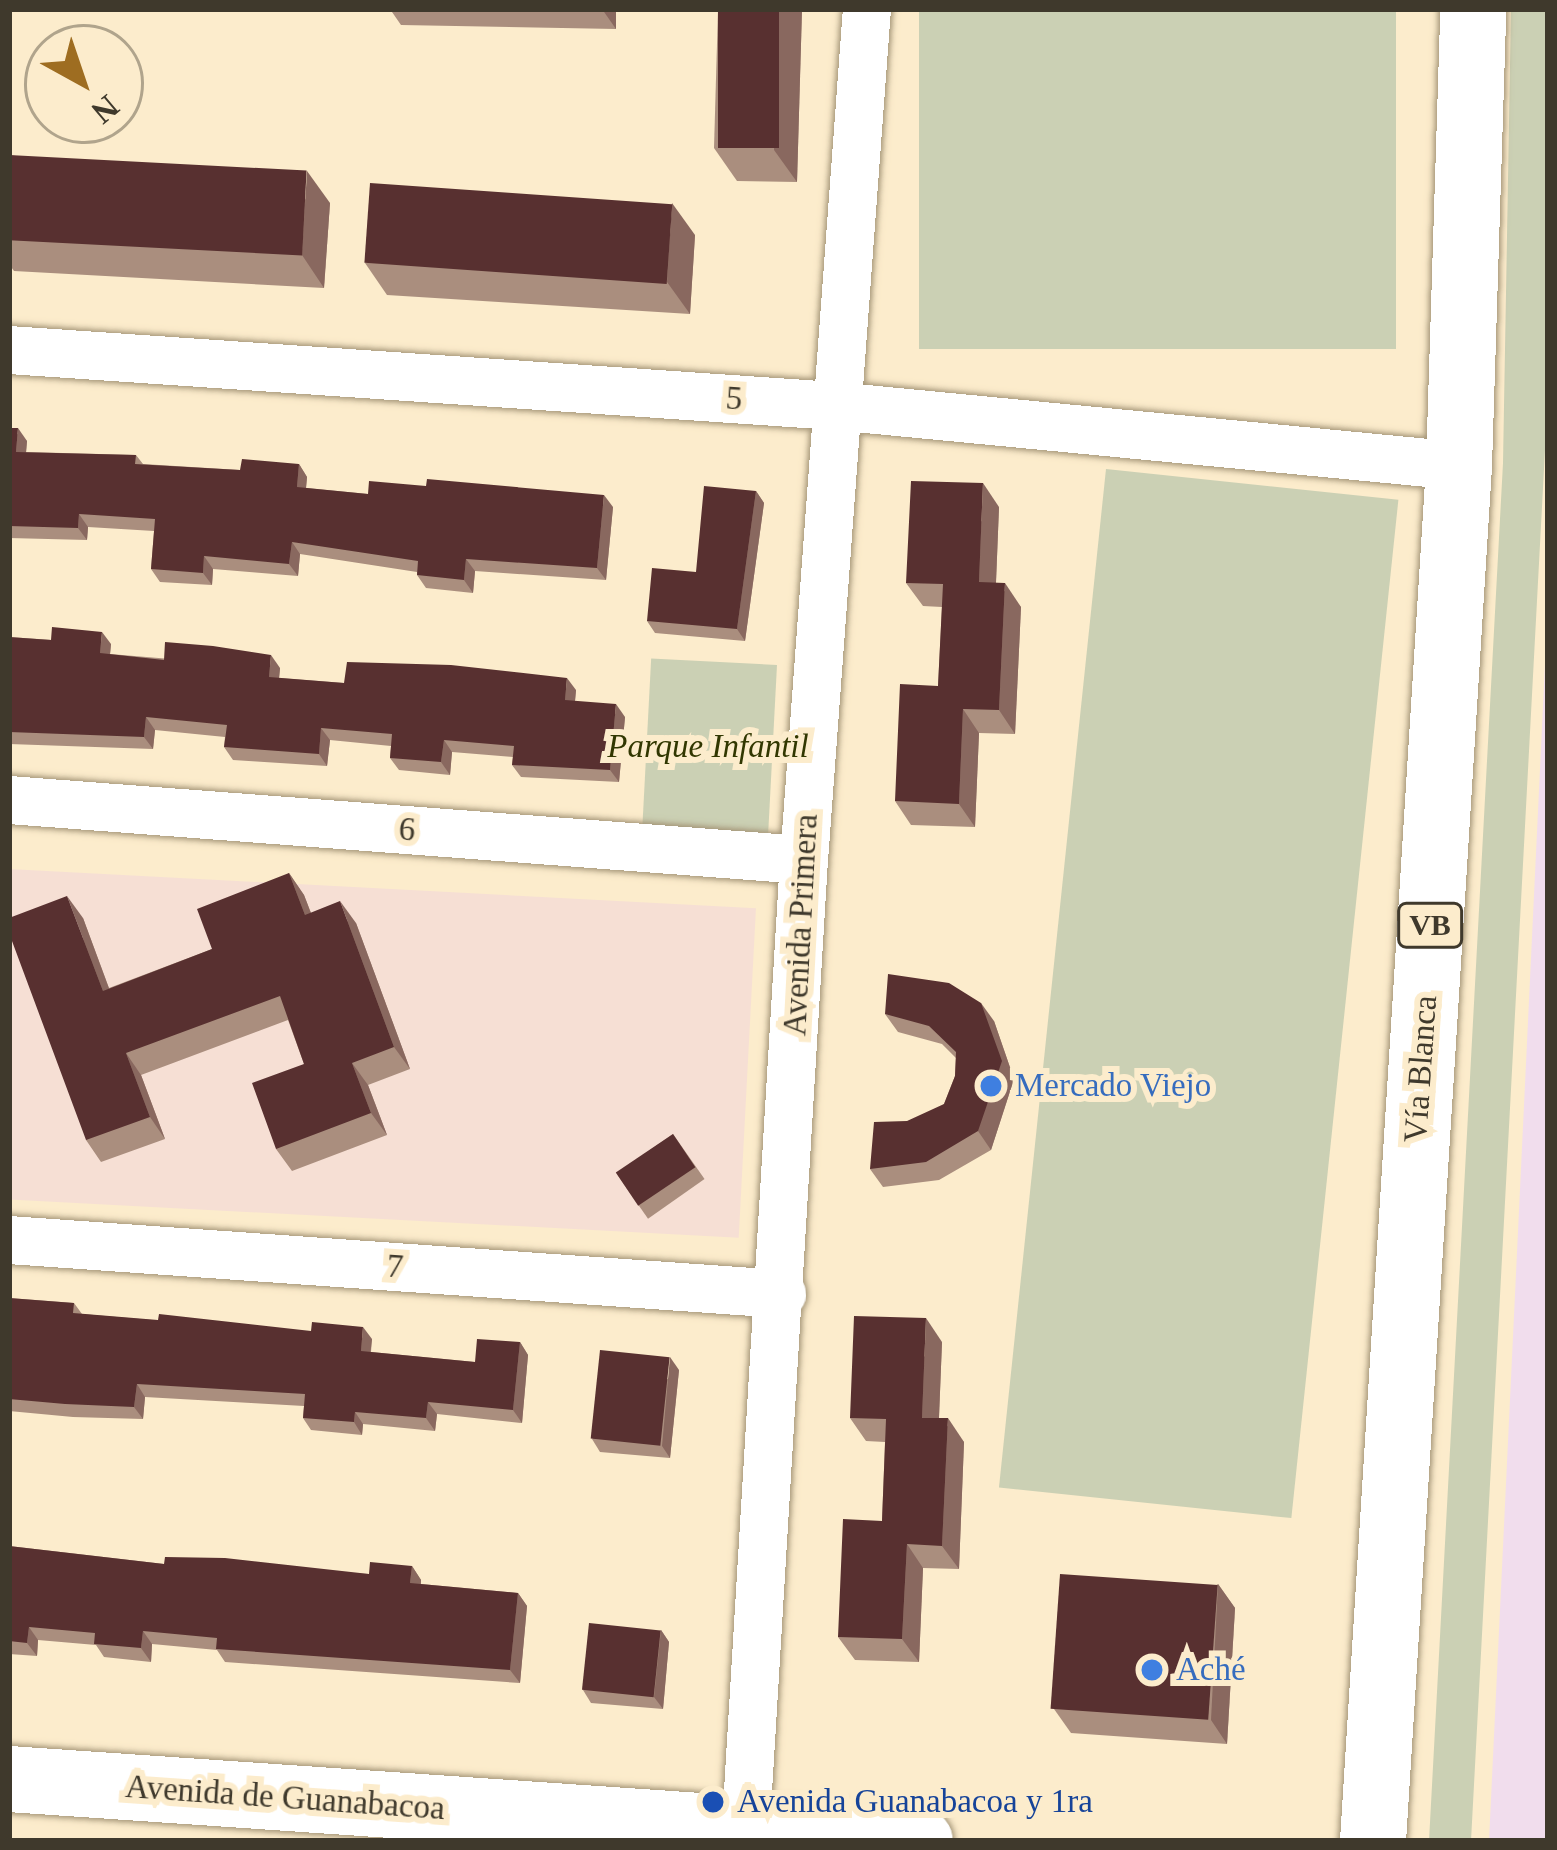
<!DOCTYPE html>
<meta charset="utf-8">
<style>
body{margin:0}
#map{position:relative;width:1557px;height:1850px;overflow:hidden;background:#fceccc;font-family:"Times New Roman",serif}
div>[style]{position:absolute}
.industrial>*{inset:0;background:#f1dded}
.education>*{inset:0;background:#f6dfd4;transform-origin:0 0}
.green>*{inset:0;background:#cbd0b4;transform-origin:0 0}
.roads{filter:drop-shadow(0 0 3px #a49577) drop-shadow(0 0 3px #a49577)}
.street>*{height:48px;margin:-24px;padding:0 24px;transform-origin:24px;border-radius:24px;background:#fff}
.secondary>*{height:66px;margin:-33px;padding:0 33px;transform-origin:33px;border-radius:33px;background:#fff}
.primary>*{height:66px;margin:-33px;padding:0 33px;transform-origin:33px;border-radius:33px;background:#fff}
.wall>*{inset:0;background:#aa8e7e;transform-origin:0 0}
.shaded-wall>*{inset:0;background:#89685f}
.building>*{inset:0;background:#583030;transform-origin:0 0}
.dots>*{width:33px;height:33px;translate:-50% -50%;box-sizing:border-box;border:6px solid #fceccc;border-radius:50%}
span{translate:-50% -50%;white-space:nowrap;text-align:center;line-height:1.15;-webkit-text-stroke:12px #fceccc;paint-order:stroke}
.shield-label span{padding:3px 9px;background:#fceccc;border:3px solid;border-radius:9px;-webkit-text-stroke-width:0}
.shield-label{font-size:30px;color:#3f392c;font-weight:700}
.street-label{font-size:33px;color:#3f392c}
.park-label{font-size:33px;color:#313701;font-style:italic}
.shop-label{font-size:33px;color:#366cbe}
.left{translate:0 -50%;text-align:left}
.transit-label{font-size:33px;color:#164399}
.frame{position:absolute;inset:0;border:12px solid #3f392c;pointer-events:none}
.north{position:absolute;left:24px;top:24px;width:120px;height:120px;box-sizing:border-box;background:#fceccc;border:3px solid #b0a48c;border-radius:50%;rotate:140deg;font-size:33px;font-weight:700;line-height:48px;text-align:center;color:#3f392c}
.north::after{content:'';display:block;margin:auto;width:42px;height:54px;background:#9e6d21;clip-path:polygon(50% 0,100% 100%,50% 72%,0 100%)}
</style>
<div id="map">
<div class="industrial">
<i style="clip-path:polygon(1548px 601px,1548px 1841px,1489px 1841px)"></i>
</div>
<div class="education">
<i style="left:9px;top:869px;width:748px;height:330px;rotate:3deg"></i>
</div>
<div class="green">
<i style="left:919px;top:9px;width:477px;height:340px"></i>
<i style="clip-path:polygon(1511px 9px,1548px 9px,1548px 394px,1471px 1841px,1429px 1841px,1503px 463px)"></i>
<i style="left:1106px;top:469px;width:294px;height:1024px;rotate:6deg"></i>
<i style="left:777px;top:665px;width:168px;height:126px;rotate:93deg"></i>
</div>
<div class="roads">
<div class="street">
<i style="left:9px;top:350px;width:828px;rotate:3.88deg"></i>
<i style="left:835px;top:406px;width:627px;rotate:5.49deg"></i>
<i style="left:9px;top:800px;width:797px;rotate:4.32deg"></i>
<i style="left:9px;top:1240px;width:775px;rotate:4deg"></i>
<i style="left:745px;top:1841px;width:983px;rotate:-86.56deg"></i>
<i style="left:804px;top:860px;width:853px;rotate:-85.77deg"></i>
</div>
<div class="secondary">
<i style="left:9px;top:1779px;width:913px;rotate:3.89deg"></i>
</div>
<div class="primary">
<i style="left:1373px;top:1841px;width:1378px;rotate:-86.42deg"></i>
<i style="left:1459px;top:466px;width:457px;rotate:-88.2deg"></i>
</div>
</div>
<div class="wall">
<i style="clip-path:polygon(272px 9px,616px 9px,616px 29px,401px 25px,392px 12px)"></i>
<i style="clip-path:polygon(718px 9px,802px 9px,797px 182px,737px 181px,714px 148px)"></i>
<i style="clip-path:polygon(9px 155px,330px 203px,324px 288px,14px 271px,9px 264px)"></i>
<i style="clip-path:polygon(695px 235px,690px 314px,387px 295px,365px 263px)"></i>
<i style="clip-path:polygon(9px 428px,27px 441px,26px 452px,136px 455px,143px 464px,240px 470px,299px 464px,307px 477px,306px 488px,368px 494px,613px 507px,606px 580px,475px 571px,473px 593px,426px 588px,417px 575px,417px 572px,300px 554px,298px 576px,213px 569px,212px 585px,160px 582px,151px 569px,154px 531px,88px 527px,87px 540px,9px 538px)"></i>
<i style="clip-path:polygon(756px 491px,764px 503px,745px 641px,655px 633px,647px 621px,696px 572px)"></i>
<i style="clip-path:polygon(999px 507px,996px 583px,1021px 607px,1015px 734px,979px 733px,975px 827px,911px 825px,895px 801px,938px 686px,942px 607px,923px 606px,906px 583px)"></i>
<i style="clip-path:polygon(9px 637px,111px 644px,110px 654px,280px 668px,279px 678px,344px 683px,576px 690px,575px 701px,625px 717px,619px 782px,521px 777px,512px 765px,513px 757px,452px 752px,450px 775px,399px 770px,390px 758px,391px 746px,330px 740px,327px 766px,233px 760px,224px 747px,225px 737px,155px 730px,153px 749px,9px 744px)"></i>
<i style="clip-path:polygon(289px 873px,304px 895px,311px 913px,356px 923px,410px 1069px,368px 1085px,387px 1135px,292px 1171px,276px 1149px,304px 1064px,288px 1020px,141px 1075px,165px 1139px,101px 1162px,86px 1140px,83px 918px,109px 988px,212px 949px)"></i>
<i style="clip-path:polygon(885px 1014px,994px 1021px,1014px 1079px,991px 1150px,939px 1180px,883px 1187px,870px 1169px,944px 1104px,955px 1076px,956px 1058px,942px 1044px,898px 1032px)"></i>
<i style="left:673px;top:1134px;width:55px;height:69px;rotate:55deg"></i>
<i style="clip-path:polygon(9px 1298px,74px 1303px,82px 1314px,372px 1339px,371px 1352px,475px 1362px,520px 1342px,528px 1355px,522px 1423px,437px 1414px,435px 1431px,363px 1424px,362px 1435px,311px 1430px,303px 1418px,304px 1406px,145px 1397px,143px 1419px,73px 1417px,9px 1411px)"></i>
<i style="clip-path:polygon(942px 1342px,939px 1418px,964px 1442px,959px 1569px,923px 1568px,919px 1662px,855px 1660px,838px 1637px,882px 1521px,885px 1442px,866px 1441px,850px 1418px)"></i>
<i style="clip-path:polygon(679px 1370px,670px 1458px,600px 1452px,592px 1439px)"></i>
<i style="clip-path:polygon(9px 1546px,164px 1564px,369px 1574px,412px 1566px,421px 1580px,421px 1584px,518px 1593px,527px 1606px,520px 1683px,225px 1662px,217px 1650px,152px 1644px,151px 1662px,104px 1657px,96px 1645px,38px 1640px,37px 1656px,9px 1654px)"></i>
<i style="clip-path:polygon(1218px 1584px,1235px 1608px,1227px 1744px,1071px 1733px,1054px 1709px)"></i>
<i style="clip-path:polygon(661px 1630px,669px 1642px,663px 1709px,591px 1703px,583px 1690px)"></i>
</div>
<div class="shaded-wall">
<i style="clip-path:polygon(602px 9px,616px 9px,616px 29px)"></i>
<i style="clip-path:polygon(779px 9px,802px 9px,797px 182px,774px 150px)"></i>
<i style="clip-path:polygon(307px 171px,330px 203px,324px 288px,302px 255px)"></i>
<i style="clip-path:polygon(672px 203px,695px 235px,690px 314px,667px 282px)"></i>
<i style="clip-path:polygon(18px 428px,27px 441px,25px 465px,16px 452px)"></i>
<i style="clip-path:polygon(299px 464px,307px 477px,305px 499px,297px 487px)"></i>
<i style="clip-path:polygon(983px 483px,999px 507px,995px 606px,979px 582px)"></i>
<i style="clip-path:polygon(756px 491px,764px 503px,745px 641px,737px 629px)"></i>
<i style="clip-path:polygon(604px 495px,613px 507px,606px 580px,597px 568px)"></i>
<i style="clip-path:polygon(79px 514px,88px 527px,87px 540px,78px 528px)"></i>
<i style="clip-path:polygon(292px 542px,300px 554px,298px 576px,289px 564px)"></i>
<i style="clip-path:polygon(204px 556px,213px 569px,212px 585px,203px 573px)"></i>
<i style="clip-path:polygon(466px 559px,475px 571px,473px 593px,464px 580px)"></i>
<i style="clip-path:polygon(1005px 583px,1021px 607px,1015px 734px,999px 710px)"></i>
<i style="clip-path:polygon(102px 632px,111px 644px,109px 665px,100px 653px)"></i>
<i style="clip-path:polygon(271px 655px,280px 668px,278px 690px,269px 677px)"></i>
<i style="clip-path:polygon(567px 678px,576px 690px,574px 712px,565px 700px)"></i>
<i style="clip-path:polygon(616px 704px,625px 717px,619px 782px,610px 770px)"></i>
<i style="clip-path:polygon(963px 709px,979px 733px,975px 827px,959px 804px)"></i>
<i style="clip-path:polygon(146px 717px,155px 730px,153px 749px,144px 737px)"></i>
<i style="clip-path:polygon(321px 728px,330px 740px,327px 766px,319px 754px)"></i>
<i style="clip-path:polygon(444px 740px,452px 752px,450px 775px,441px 762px)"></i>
<i style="clip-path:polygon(289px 873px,304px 895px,320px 937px,305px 915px)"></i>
<i style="clip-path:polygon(67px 896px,83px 918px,118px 1013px,103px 991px)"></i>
<i style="clip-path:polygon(340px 901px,356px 923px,410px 1069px,394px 1047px)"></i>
<i style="clip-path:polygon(981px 1003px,994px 1021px,1014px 1079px,991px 1150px,978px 1131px)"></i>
<i style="clip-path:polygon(126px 1053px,141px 1075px,165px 1139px,150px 1117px)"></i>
<i style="clip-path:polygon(352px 1063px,368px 1085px,387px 1135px,371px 1113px)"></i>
<i style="clip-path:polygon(926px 1318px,942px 1342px,938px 1441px,922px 1418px)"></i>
<i style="clip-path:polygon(363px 1327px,372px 1339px,369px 1364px,361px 1351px)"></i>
<i style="clip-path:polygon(520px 1342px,528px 1355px,522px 1423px,513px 1410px)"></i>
<i style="clip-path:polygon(670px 1357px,679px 1370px,670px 1458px,662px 1446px)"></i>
<i style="clip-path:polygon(137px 1384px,145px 1397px,143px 1419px,134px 1407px)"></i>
<i style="clip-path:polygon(428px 1402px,437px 1414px,435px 1431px,426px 1418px)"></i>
<i style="clip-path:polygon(355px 1412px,363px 1424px,362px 1435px,354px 1422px)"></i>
<i style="clip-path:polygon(948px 1418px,964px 1442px,959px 1569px,942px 1546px)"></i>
<i style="clip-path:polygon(907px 1544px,923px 1568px,919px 1662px,902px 1639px)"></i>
<i style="clip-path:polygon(412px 1566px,421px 1580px,420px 1596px,410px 1583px)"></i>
<i style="clip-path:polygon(1218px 1584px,1235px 1608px,1227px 1744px,1211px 1720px)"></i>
<i style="clip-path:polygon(518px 1593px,527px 1606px,520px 1683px,510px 1670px)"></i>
<i style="clip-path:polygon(29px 1627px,38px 1640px,37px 1656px,27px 1643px)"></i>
<i style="clip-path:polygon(661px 1630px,669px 1642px,663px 1709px,654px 1697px)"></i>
<i style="clip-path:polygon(143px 1631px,152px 1644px,151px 1662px,141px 1648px)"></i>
</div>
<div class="building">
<i style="left:718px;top:9px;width:61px;height:139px"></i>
<i style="left:9px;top:155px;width:298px;height:85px;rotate:3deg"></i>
<i style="left:370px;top:183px;width:303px;height:80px;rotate:4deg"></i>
<i style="clip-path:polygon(9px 428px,18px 428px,16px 452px,136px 455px,135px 464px,240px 470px,242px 459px,299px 464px,297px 487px,368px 494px,369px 481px,426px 486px,427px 479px,604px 495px,597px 568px,466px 559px,464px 580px,417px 575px,418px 561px,292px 542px,289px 564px,204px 556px,203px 573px,151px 569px,155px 519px,79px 514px,78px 528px,9px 526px)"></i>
<i style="clip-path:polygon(911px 481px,983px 483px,979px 582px,1005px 583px,999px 710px,963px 709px,959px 804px,895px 801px,900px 684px,938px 686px,943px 584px,906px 583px)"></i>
<i style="clip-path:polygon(704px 486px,756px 491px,737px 629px,647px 621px,652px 568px,696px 572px)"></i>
<i style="clip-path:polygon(52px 627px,102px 632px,100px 653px,164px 660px,165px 642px,213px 646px,271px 655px,269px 677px,344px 683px,347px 662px,451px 665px,567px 678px,565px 700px,616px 704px,610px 770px,512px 765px,514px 746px,444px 740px,441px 762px,390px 758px,392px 734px,321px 728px,319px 754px,224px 747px,227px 725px,146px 717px,144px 737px,9px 732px,9px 637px,51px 640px)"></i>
<i style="clip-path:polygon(289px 873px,305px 915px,340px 901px,394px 1047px,352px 1063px,371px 1113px,276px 1149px,252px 1083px,304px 1064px,280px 996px,126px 1053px,150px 1117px,86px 1140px,9px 933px,9px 918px,67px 896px,103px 991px,212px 949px,197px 909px)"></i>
<i style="clip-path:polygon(888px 974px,949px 983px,981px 1003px,1002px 1061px,978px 1131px,926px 1162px,870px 1169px,874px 1122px,907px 1121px,944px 1104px,955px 1076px,956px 1052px,929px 1026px,885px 1014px)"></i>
<i style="left:673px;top:1134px;width:40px;height:69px;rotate:56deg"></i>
<i style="clip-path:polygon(9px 1298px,74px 1303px,73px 1313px,158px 1320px,159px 1314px,311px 1331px,312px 1322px,363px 1327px,361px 1351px,475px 1362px,477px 1339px,520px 1342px,513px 1410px,428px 1402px,426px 1418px,355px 1412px,354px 1422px,303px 1418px,305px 1394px,137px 1384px,134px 1407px,65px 1404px,9px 1399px)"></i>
<i style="clip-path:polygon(854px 1316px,926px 1318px,922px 1418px,948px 1418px,942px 1546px,907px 1544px,902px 1639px,838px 1637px,843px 1519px,882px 1521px,886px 1419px,850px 1418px)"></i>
<i style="left:600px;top:1350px;width:70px;height:89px;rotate:6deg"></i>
<i style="clip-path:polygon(9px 1546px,164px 1564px,165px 1557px,225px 1558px,369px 1574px,370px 1562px,412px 1566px,410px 1583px,518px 1593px,510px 1670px,216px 1649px,217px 1638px,143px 1631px,141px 1648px,94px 1644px,95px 1633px,29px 1627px,27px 1643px,9px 1641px)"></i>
<i style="left:1060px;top:1574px;width:158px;height:135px;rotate:4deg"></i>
<i style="left:589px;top:1623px;width:72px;height:67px;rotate:6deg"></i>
</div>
<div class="dots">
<i style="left:991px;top:1086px;background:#3f7fe0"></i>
<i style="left:1152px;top:1670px;background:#3f7fe0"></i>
<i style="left:713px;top:1802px;background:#1a4fb4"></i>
</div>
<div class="shield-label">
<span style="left:1430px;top:925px">VB</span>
</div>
<div class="street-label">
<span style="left:734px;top:399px;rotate:4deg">5</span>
<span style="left:407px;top:830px;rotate:4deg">6</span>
<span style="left:801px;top:925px;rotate:-87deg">Avenida Primera</span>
<span style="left:1421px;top:1069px;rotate:-86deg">Vía Blanca</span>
<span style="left:395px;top:1267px;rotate:4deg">7</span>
<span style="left:285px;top:1798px;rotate:4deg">Avenida de Guanabacoa</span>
</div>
<div class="park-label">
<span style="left:708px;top:747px">Parque Infantil</span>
</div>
<div class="shop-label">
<span class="left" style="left:1015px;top:1086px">Mercado Viejo</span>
<span class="left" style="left:1176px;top:1670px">Aché</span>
</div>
<div class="transit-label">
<span class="left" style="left:737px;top:1802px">Avenida Guanabacoa y 1ra</span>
</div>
<div class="frame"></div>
<div class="north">N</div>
</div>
